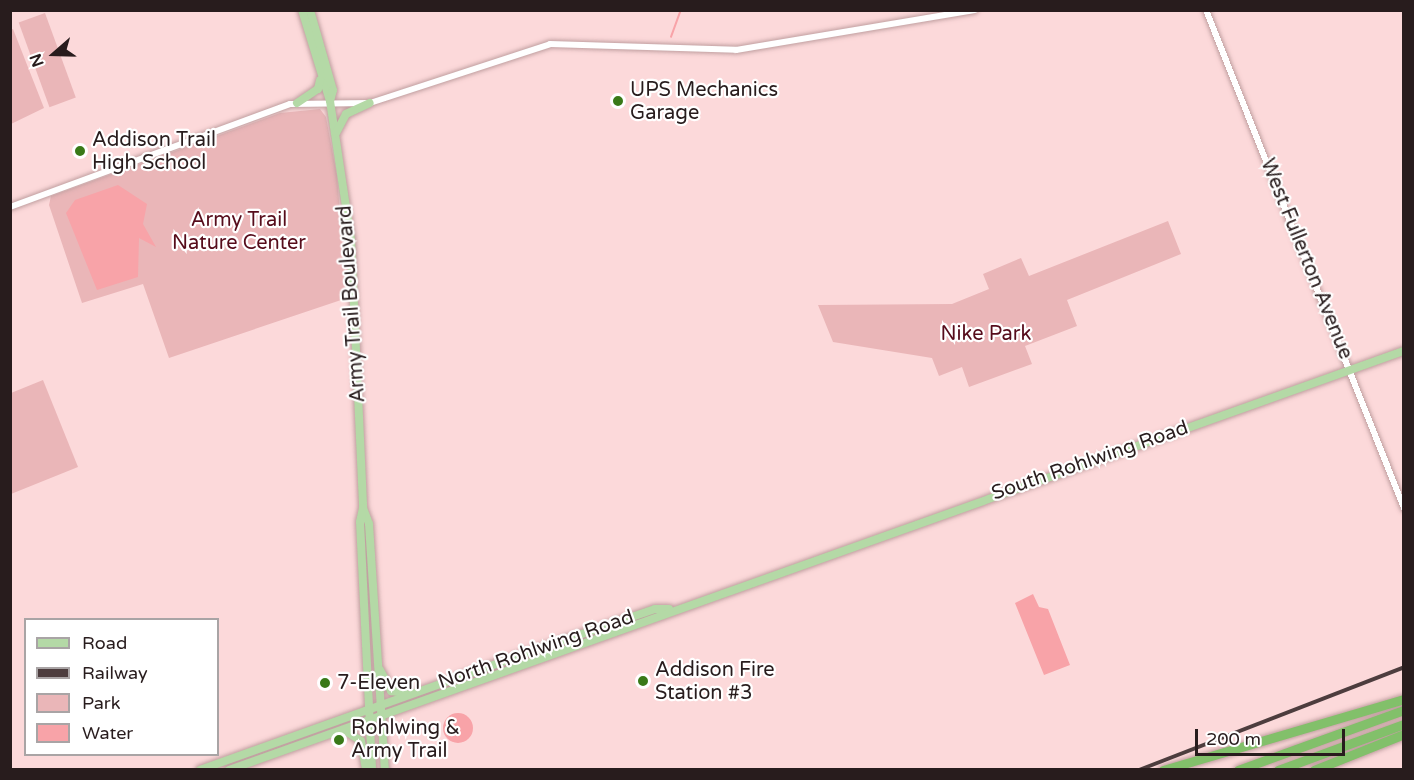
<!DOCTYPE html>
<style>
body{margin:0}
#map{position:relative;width:1414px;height:780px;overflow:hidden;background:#fcd9da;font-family:"Varela Round",sans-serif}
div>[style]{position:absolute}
.green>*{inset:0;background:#eab6b8;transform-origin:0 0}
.water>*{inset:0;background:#f8a3a8}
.round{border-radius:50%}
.stream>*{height:1.5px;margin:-0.75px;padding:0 0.75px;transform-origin:0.75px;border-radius:0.75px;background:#f8a3a8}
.roads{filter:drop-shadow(0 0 2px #c09fa0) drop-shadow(0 0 2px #c09fa0)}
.minor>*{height:6px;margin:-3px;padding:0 3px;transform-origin:3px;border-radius:3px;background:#fff}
.major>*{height:8px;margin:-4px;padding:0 4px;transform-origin:4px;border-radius:4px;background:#b4d9a6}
.highway>*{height:9px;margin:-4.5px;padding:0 4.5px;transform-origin:4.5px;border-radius:4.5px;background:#82c06a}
.rail>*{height:4px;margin-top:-2px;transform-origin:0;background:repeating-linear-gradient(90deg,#fff 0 4.5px,#4d3d3e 0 9px);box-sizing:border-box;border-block:2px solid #4d3d3e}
.dots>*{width:16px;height:16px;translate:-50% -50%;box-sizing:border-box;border:3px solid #fff;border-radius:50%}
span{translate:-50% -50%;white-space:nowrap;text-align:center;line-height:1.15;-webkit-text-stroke:4.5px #fff;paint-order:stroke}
.poi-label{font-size:20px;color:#281c1d}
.left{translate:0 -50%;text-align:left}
.park-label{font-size:20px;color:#560c1b}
.street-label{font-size:20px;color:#281c1d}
.frame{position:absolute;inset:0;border:12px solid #281c1d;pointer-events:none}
.legend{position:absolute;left:24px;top:618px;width:195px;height:138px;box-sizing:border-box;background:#fff;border:2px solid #a9a4a5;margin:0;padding:8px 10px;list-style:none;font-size:18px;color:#281c1d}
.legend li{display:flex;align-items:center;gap:12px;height:30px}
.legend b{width:30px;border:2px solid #a9a4a5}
.north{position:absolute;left:24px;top:24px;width:60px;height:60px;-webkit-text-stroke:4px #fff;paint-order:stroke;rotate:250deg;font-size:16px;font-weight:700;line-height:24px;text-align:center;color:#281c1d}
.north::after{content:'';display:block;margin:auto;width:21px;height:27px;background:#281c1d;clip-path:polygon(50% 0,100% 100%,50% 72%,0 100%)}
.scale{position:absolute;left:1195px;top:729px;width:150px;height:27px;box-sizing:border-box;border:3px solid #281c1d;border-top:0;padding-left:8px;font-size:18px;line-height:21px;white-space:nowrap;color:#281c1d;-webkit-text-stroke:4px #fff;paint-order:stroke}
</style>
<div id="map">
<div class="green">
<i style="left:45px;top:13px;width:90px;height:28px;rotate:70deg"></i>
<i style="clip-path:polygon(13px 29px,44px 108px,11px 124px,10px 30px)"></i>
<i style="clip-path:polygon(320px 109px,326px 117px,337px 176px,347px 298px,169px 358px,143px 284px,82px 303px,49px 205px,51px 196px,280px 113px)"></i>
<i style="clip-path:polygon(1168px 221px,1181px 254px,1067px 300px,1077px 326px,1025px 346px,1032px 364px,969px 387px,962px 367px,939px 376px,932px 358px,833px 342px,818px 305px,952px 304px,989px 289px,983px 274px,1021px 258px,1029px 276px)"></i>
<i style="clip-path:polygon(43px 380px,78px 467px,11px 494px,11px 393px)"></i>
</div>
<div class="water">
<i style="clip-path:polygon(118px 185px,147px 204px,143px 224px,156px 247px,139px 238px,138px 277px,97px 290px,66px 213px,75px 200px)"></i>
<i style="clip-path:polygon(1033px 594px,1039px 607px,1048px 609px,1070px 665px,1044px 675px,1015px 603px)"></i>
<i class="round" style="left:443px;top:713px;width:30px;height:30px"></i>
</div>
<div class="stream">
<i style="left:671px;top:37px;width:29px;rotate:-70deg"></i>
</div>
<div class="roads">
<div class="minor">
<i style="left:1206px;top:10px;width:536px;rotate:68.32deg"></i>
<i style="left:10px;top:207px;width:298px;rotate:-20.2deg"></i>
<i style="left:290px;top:104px;width:80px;rotate:-0.7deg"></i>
<i style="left:370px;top:103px;width:189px;rotate:-18.1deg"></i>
<i style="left:550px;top:44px;width:186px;rotate:1.8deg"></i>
<i style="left:736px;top:50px;width:242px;rotate:-9.5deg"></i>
</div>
<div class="major">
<i style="left:302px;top:10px;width:95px;rotate:72.9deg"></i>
<i style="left:330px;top:101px;width:141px;rotate:81.4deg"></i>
<i style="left:351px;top:240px;width:268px;rotate:87.4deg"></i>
<i style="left:363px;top:508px;width:17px;rotate:69deg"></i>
<i style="left:369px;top:524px;width:247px;rotate:86.3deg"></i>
<i style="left:310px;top:10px;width:83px;rotate:74deg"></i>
<i style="left:333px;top:90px;width:11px;rotate:105deg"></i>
<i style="left:297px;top:103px;width:25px;rotate:-34deg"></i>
<i style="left:318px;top:89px;width:9px;rotate:-77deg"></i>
<i style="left:336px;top:133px;width:21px;rotate:-62deg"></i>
<i style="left:346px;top:114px;width:26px;rotate:-25deg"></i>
<i style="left:363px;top:508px;width:14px;rotate:102deg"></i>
<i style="left:360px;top:522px;width:248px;rotate:87.2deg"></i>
<i style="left:380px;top:670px;width:24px;rotate:62deg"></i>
<i style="left:391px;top:691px;width:14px;rotate:8deg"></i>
<i style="left:344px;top:730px;width:20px;rotate:33deg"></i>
<i style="left:361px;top:741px;width:29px;rotate:80deg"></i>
<i style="left:200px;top:770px;width:335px;rotate:-19.7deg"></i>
<i style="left:515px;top:657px;width:148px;rotate:-18.9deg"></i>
<i style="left:655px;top:609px;width:14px"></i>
<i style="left:229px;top:770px;width:1247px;rotate:-19.63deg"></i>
</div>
<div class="highway">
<i style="left:1163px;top:770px;width:251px;rotate:-16.4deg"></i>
<i style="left:1238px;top:770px;width:177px;rotate:-19.9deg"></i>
<i style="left:1278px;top:770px;width:134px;rotate:-20.1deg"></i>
<i style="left:1314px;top:770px;width:97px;rotate:-21.8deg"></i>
</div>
</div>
<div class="rail">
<i style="left:1139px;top:770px;width:284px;rotate:-21.2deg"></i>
</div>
<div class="dots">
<i style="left:618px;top:101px;background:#397918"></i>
<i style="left:80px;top:151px;background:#397918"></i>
<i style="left:643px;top:681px;background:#397918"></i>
<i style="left:325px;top:683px;background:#397918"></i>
<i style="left:339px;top:740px;background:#397918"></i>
</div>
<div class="poi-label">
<span class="left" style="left:630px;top:102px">UPS Mechanics<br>Garage</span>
<span class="left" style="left:92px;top:152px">Addison Trail<br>High School</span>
<span class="left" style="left:655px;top:682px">Addison Fire<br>Station #3</span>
<span class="left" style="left:337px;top:683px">7-Eleven</span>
<span class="left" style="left:351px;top:740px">Rohlwing &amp;<br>Army Trail</span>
</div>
<div class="park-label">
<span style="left:239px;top:232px">Army Trail<br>Nature Center</span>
<span style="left:986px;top:334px">Nike Park</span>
</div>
<div class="street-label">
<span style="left:1306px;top:259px;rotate:68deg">West Fullerton Avenue</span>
<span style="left:352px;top:304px;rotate:-94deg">Army Trail Boulevard</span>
<span style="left:1090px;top:461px;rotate:-19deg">South Rohlwing Road</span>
<span style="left:536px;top:650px;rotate:-19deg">North Rohlwing Road</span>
</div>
<div class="frame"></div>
<ul class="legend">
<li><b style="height:8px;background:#b4d9a6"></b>Road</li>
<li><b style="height:8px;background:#4d3d3e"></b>Railway</li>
<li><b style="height:16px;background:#eab6b8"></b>Park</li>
<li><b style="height:16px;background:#f8a3a8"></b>Water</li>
</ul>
<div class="north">N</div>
<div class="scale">200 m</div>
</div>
